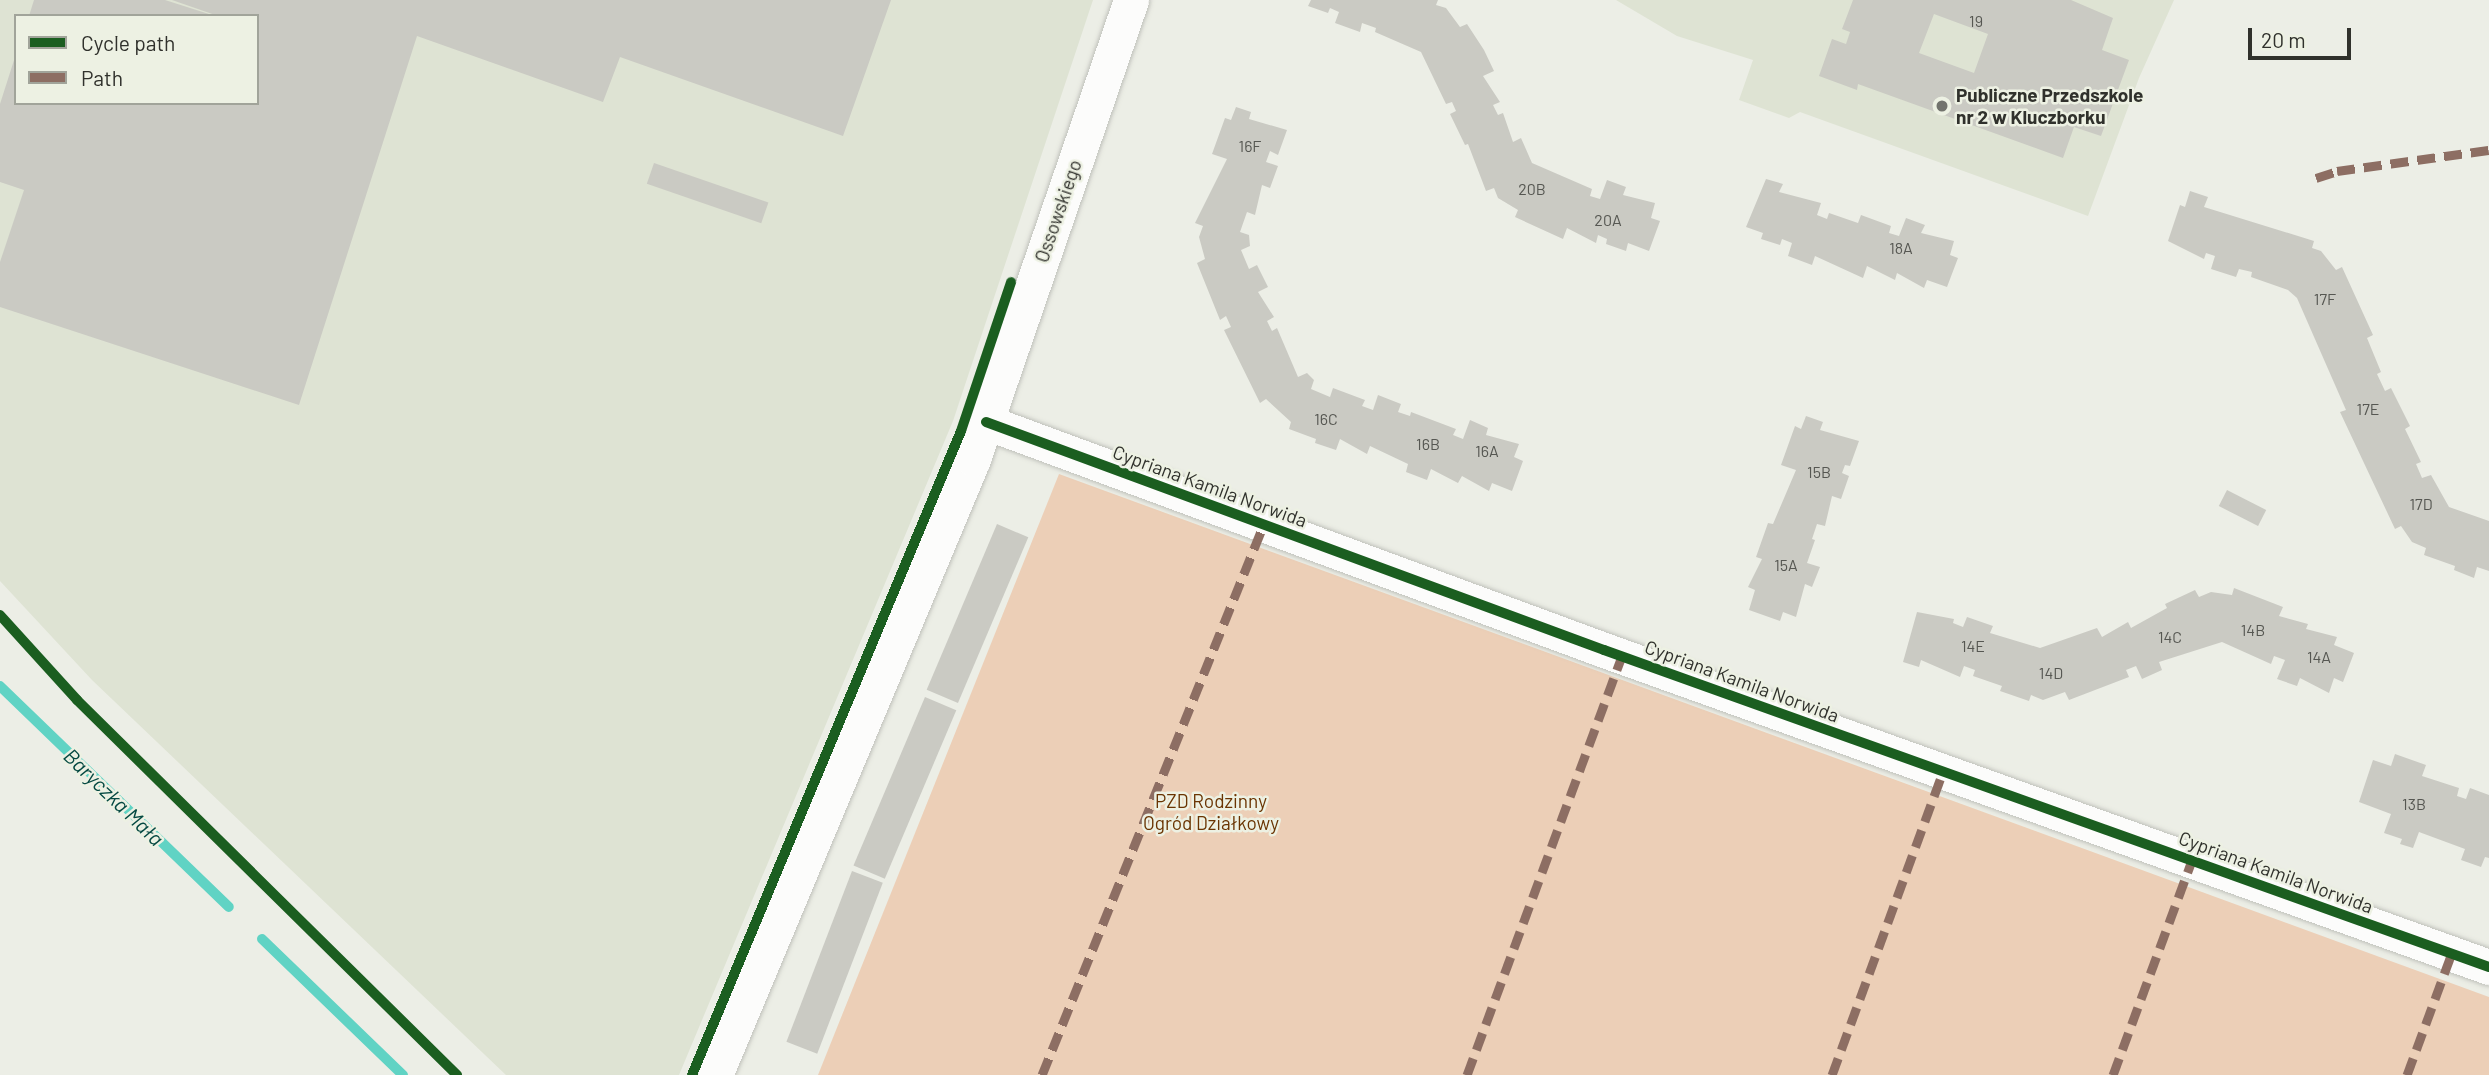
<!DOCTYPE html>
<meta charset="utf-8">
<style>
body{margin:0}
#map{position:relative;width:2489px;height:1075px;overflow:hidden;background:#eceee6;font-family:Barlow,sans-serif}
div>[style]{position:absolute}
.built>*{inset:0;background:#dee3d3}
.green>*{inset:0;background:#eccfb7}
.stream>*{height:10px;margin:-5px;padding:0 5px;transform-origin:5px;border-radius:5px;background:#60d3c4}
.building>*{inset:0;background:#cacac3;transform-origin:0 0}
.roads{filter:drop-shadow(0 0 2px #c0c1bb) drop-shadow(0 0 2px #c0c1bb)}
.minor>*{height:35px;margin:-17.5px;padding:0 17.5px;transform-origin:17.5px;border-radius:17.5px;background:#fcfcfb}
.quiet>*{height:9px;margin-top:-4.5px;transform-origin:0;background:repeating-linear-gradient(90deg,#8d6e63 0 18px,transparent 0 27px)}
.cycleway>*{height:10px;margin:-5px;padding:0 5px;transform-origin:5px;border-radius:5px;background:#1b5e20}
.dots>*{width:19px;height:19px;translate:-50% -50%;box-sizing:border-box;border:4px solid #edf1e3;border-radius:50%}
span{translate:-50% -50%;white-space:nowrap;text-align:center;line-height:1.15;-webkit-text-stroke:5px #edf1e3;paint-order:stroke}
.number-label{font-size:16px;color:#565752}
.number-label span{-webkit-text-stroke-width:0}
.poi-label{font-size:19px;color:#30312c;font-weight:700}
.left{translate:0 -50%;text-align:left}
.street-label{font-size:19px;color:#30312c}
.park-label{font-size:19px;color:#6a3402}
.water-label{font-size:21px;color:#054942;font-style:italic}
.legend{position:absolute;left:14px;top:14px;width:245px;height:91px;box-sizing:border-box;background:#edf1e3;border:2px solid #a1a49a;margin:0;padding:9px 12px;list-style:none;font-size:21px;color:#30312c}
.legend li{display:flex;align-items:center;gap:14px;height:35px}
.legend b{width:35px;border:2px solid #a1a49a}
.scale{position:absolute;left:2248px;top:28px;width:103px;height:32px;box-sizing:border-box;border:4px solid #30312c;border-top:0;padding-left:9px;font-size:21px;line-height:24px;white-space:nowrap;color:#30312c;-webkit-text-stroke:5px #edf1e3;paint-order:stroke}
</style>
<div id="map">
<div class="built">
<i style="clip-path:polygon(evenodd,0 0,1093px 0,953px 421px,679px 1075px,506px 1075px,92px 680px,0 581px,0 0,16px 16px,257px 16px,257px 103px,16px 103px,16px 16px)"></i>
<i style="clip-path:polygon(1616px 0,2174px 0,2139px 78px,2088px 216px,1800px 112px,1789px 118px,1739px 100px,1753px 60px,1677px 36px)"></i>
</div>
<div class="green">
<i style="clip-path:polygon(1059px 474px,2489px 997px,2489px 1075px,818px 1075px)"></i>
</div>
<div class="stream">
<i style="left:0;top:686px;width:318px;rotate:44deg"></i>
<i style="left:262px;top:939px;width:196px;rotate:44deg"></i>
</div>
<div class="building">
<i style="clip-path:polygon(34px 0,165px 0,212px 15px,29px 16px)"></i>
<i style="clip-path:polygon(172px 0,891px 0,843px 136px,620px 57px,603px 102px,417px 36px,299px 405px,0 307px,0 262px,24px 190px,0 182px,0 104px,15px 57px,16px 103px,257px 103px,257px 16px,218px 16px)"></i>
<i style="clip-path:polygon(1311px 0,1438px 0,1436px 5px,1446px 8px,1460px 27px,1467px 24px,1484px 50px,1494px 71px,1483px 76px,1500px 102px,1493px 105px,1498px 115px,1503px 113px,1513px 142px,1521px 138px,1532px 163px,1592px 189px,1590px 196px,1600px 199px,1607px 180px,1626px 187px,1623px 195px,1655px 203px,1651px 218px,1660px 221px,1649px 251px,1628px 243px,1626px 251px,1606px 244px,1607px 239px,1598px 235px,1596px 243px,1567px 228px,1563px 239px,1515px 217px,1518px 210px,1498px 198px,1494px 188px,1486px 191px,1468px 144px,1465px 145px,1450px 114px,1456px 111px,1452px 102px,1446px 104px,1421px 52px,1375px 32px,1376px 28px,1362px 23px,1360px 32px,1335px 23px,1339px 12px,1330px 8px,1328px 13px,1308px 6px)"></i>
<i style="clip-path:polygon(evenodd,1853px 0,2071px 0,2113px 18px,2102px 50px,2129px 60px,2101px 136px,2074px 127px,2063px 158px,1858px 84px,1857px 90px,1819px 76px,1832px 39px,1846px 44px,1850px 32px,1842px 29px,1853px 0,1934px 14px,1988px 34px,1974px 73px,1919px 53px,1934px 14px)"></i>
<i style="clip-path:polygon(1236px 107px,1251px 112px,1249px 119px,1287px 130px,1278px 155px,1270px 151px,1266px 162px,1278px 166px,1270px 188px,1262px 185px,1255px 215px,1247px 212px,1240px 232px,1249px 235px,1250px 246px,1241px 250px,1249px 269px,1257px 265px,1268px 287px,1258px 292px,1274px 317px,1267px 321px,1272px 331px,1277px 328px,1298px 377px,1307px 373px,1314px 380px,1311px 389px,1330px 397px,1333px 388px,1365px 400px,1362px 406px,1373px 410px,1378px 395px,1401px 404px,1398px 412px,1410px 416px,1411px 412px,1456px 429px,1453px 435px,1463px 439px,1470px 420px,1488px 428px,1486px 435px,1519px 444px,1514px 457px,1523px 461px,1512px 491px,1492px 483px,1489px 491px,1462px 476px,1458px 483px,1431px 469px,1427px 480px,1406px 472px,1408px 464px,1370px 446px,1367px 454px,1340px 439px,1336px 450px,1315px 443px,1316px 439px,1289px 429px,1291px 422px,1266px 399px,1260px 403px,1224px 330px,1231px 327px,1226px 316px,1220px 320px,1197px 263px,1205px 259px,1199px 237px,1203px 226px,1195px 223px,1227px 159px,1212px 154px,1225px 118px,1231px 120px)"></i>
<i style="left:654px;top:163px;width:121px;height:22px;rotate:19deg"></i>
<i style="clip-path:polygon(1766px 179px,1783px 184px,1779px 192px,1821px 203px,1817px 215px,1827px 219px,1829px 213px,1858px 223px,1861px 215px,1891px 226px,1889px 233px,1899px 236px,1906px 218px,1925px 225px,1921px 233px,1954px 241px,1950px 255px,1958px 258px,1947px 287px,1927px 280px,1924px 288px,1897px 273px,1895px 280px,1867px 266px,1863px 278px,1815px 256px,1812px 265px,1788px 256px,1792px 243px,1782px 239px,1780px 245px,1761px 239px,1763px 233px,1746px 227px)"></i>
<i style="clip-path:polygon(2190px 191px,2208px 197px,2204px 207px,2314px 241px,2312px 248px,2321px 251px,2336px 270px,2342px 267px,2373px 335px,2367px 338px,2381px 372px,2377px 374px,2385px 391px,2391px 388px,2410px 426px,2405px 429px,2421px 462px,2416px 464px,2422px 478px,2431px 475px,2449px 507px,2489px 521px,2489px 571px,2477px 567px,2474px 578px,2454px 570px,2455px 566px,2424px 555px,2426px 548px,2412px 542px,2401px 526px,2395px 529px,2340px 412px,2346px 410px,2297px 298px,2288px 290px,2251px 277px,2252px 272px,2239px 269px,2236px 277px,2211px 269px,2215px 256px,2206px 253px,2204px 259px,2168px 241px,2180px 205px,2185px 207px)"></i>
<i style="clip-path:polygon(1806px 416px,1823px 422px,1820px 430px,1859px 441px,1850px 466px,1845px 465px,1842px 473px,1849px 476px,1841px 499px,1832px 496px,1825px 526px,1817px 524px,1812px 539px,1815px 540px,1807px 563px,1820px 567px,1812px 587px,1805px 584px,1796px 617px,1783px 612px,1780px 621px,1749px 610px,1755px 590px,1748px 587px,1762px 559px,1756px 557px,1768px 523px,1773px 524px,1796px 470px,1781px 465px,1795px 426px,1801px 429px)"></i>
<i style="left:2227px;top:490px;width:44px;height:18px;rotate:27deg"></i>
<i style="left:997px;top:524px;width:34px;height:180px;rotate:23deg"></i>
<i style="clip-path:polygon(2234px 588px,2283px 607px,2279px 616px,2308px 624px,2306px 629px,2337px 637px,2334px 645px,2354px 653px,2343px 682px,2334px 678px,2329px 693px,2300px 678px,2297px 686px,2277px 679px,2285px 660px,2274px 656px,2271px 664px,2222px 642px,2159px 662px,2162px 670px,2142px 679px,2136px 666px,2126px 670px,2129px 677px,2069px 700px,2065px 692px,2043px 700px,2031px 695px,2029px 701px,2000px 691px,2002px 686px,1973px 676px,1975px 670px,1964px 666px,1960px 677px,1921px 660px,1919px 667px,1903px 662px,1917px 612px,1954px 619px,1953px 623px,1963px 627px,1967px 617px,1993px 626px,1990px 633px,2040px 648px,2097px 628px,2102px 637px,2128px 622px,2131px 628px,2167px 608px,2165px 604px,2195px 590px,2199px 597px,2211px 592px,2232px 595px)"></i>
<i style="left:925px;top:697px;width:34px;height:183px;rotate:23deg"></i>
<i style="clip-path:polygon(2395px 754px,2426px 765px,2422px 776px,2459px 788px,2457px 796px,2466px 799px,2470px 788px,2489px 795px,2489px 858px,2485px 857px,2481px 867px,2461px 860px,2465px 849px,2419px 832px,2413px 848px,2400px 844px,2402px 839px,2384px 833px,2391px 814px,2359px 802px,2373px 760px,2391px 766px)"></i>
<i style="left:852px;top:871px;width:33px;height:183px;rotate:21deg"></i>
</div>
<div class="roads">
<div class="minor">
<i style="left:986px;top:422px;width:659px;rotate:20.25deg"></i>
<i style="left:1604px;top:650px;width:940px;rotate:19.71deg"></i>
<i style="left:715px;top:1075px;width:668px;rotate:-67.27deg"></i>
<i style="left:973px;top:459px;width:485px;rotate:-71deg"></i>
</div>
</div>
<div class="quiet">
<i style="left:2316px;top:178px;width:22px;rotate:-18deg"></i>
<i style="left:2337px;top:171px;width:153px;rotate:-7.9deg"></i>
<i style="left:1042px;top:1075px;width:594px;rotate:-68.06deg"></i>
<i style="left:1467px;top:1075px;width:447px;rotate:-69.7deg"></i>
<i style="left:1832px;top:1075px;width:324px;rotate:-69.9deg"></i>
<i style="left:2113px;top:1075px;width:229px;rotate:-69.8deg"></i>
<i style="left:2407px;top:1075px;width:130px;rotate:-69.8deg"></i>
</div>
<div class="cycleway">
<i style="left:986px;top:422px;width:659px;rotate:20.25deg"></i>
<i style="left:1604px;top:650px;width:940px;rotate:19.71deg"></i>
<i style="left:0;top:615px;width:115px;rotate:47.8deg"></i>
<i style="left:77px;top:700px;width:534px;rotate:44.62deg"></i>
<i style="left:692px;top:1075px;width:698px;rotate:-67.33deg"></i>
<i style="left:961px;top:431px;width:157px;rotate:-71.4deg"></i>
</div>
<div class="dots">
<i style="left:1942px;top:106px;background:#72736d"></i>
</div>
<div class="number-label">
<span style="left:1976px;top:21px">19</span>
<span style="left:1250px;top:146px">16F</span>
<span style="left:1532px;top:189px">20B</span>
<span style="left:1608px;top:220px">20A</span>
<span style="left:1901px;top:248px">18A</span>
<span style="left:2325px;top:299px">17F</span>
<span style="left:2368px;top:409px">17E</span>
<span style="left:1326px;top:419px">16C</span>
<span style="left:1428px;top:444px">16B</span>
<span style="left:1487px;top:451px">16A</span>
<span style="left:1819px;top:472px">15B</span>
<span style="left:2421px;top:504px">17D</span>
<span style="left:1786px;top:565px">15A</span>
<span style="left:2253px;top:630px">14B</span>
<span style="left:2170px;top:637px">14C</span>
<span style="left:1973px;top:646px">14E</span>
<span style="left:2319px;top:657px">14A</span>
<span style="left:2051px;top:673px">14D</span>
<span style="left:2414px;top:804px">13B</span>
</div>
<div class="poi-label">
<span class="left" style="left:1956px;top:106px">Publiczne Przedszkole<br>nr 2 w Kluczborku</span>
</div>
<div class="street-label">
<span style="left:1058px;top:211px;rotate:-71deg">Ossowskiego</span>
<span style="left:1210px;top:486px;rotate:20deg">Cypriana Kamila Norwida</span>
<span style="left:1742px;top:681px;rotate:20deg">Cypriana Kamila Norwida</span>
<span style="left:2276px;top:872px;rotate:20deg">Cypriana Kamila Norwida</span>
</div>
<div class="park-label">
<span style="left:1211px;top:812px">PZD Rodzinny<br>Ogród Działkowy</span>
</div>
<div class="water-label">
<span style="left:114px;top:797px;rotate:44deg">Baryczka Mała</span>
</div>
<ul class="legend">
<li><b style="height:9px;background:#1b5e20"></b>Cycle path</li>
<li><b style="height:9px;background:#8d6e63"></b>Path</li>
</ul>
<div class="scale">20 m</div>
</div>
